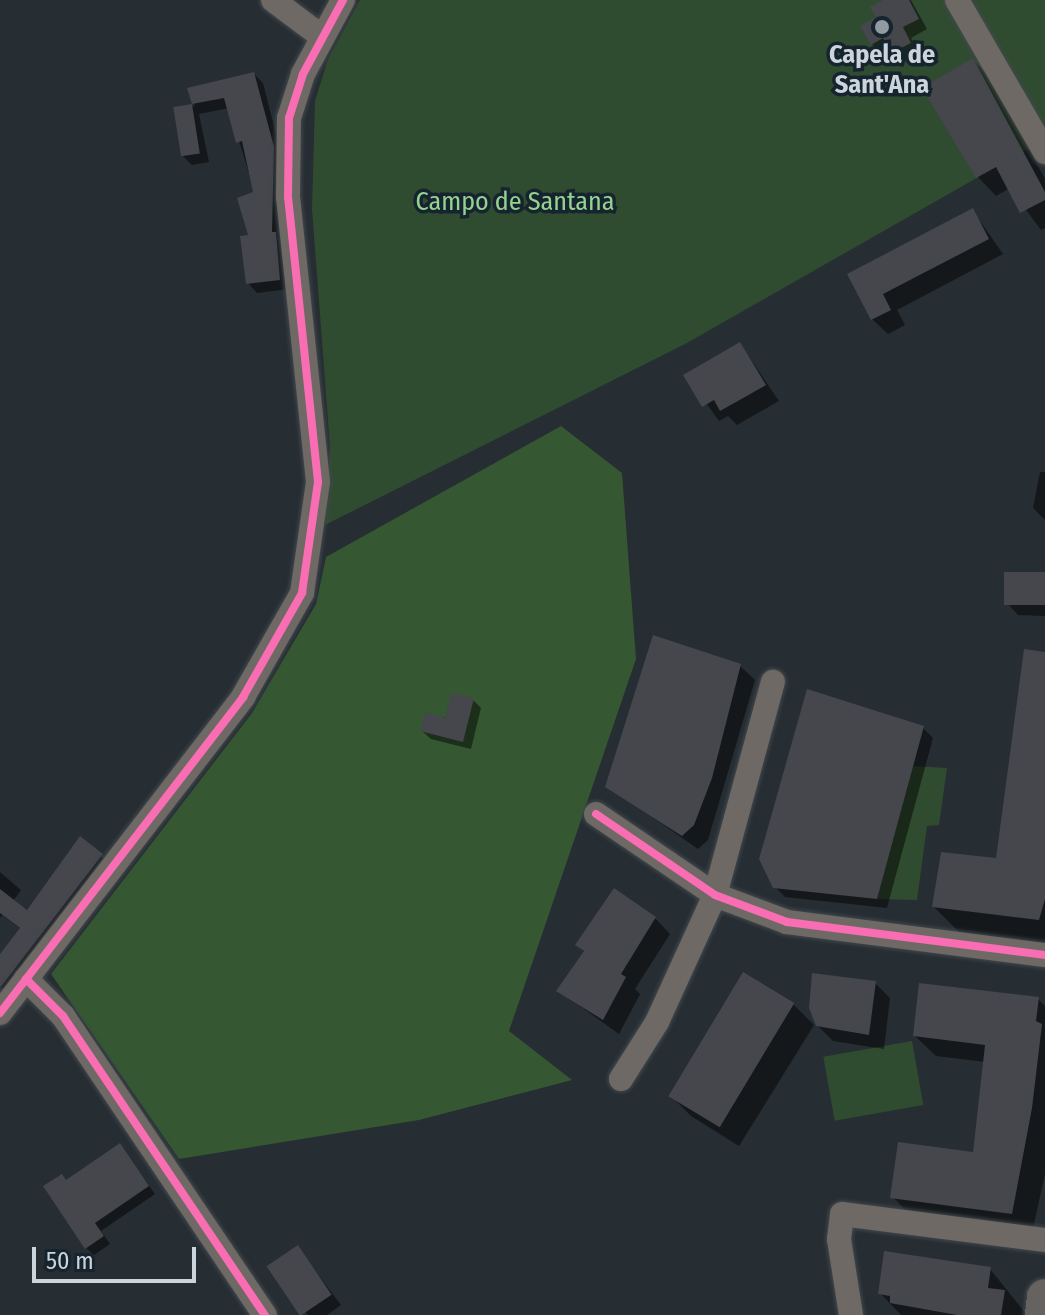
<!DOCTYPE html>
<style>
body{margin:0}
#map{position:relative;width:1045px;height:1315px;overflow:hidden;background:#262d33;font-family:"Fira Sans Condensed",sans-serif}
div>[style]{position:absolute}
.green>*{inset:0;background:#304c30;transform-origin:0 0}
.forest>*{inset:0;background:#355833}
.shadow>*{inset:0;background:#0007}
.building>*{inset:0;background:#46464d;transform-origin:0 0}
.roads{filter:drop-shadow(0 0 2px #41484d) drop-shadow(0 0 2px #41484d)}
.minor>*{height:24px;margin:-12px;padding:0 12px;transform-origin:12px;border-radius:12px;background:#6e6964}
.secondary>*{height:36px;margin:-18px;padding:0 18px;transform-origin:18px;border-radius:18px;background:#65625f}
.cycleway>*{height:8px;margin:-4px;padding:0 4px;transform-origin:4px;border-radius:4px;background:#f96db3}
.dots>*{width:22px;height:22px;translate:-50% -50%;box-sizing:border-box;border:4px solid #16242f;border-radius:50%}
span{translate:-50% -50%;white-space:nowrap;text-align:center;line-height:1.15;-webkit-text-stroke:7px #16242f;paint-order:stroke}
.poi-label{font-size:26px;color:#ccd5dc;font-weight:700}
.park-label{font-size:26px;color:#95d28f}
.scale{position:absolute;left:32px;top:1247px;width:164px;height:36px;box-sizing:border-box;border:4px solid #ccd5dc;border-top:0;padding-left:10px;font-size:24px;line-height:28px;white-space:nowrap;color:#ccd5dc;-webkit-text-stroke:6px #16242f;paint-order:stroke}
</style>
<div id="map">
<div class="green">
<i style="clip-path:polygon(360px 0,1045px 0,1045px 139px,687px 343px,325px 525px,330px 447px,312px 209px,315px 101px,328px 59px)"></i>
<i style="clip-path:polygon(911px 766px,947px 768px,939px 825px,927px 826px,917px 900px,877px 899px)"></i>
<i style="left:912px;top:1041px;width:65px;height:90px;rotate:80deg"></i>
</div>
<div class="forest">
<i style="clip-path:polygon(561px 426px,622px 473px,636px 659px,509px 1031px,572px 1080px,419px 1120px,179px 1159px,51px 974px,252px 713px,316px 604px,326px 557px)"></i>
</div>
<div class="shadow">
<i style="clip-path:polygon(887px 0,911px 0,927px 29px,911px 38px,920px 53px,903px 62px,891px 49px,882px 54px,872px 44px)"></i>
<i style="clip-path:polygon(973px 60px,991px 79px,1045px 179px,1045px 228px,1041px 230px,1010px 188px,996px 196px,978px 177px)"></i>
<i style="clip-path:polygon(254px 74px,263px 83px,282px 158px,289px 289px,257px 293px,248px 283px,255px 193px,229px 108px,199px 114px,209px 162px,192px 165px,182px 155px,175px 109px,195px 106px,190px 89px)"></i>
<i style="clip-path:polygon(973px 211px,1003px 254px,897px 310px,905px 325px,888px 334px,872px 319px,849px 275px)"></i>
<i style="clip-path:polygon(740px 344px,779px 401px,737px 425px,728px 416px,719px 421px,686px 375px)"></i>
<i style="clip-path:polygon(1040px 472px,1045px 472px,1045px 520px,1033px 508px)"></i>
<i style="clip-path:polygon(1045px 574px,1045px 616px,1018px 615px,1008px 604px)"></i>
<i style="clip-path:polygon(1045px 654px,1045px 945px,963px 936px,934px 907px,998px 860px)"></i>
<i style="clip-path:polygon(740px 666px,755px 680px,708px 840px,698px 849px,608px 786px)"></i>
<i style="clip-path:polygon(473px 700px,481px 708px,471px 749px,431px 739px,422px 731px)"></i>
<i style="clip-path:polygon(923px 728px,933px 738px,887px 908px,785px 897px,775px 887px)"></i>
<i style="clip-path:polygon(80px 839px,112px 866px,12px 996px,0 987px,0 958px,21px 929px,2px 915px,0 918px,0 872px,21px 890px,13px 901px,27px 913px)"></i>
<i style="clip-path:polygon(655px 918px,670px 934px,635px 989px,640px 994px,619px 1034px,559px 991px,585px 953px,577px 945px)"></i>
<i style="clip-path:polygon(744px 975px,793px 1004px,814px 1025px,739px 1146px,691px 1116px,670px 1095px)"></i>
<i style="clip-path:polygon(875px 983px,890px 998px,884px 1049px,833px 1041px,817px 1025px)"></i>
<i style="clip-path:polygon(1038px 999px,1045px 1006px,1045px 1174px,1032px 1233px,913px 1218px,893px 1197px,975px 1154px,985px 1062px,936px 1056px,915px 1036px)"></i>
<i style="clip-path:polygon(120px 1146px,155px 1194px,101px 1231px,110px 1244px,94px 1255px,86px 1248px,66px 1181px)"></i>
<i style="clip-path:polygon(298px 1248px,341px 1305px,327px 1315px,308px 1315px,270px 1267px)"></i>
<i style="clip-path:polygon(990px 1269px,1027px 1315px,901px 1315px,880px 1293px)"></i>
</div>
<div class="building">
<i style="clip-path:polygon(883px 0,909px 0,919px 19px,903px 27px,911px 43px,891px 53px,883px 38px,871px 45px,860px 26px,876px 17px,870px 7px)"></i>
<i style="clip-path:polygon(973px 58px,1045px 192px,1045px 200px,1020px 213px,996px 167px,976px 178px,922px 88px)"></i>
<i style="clip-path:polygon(254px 72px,274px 147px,272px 232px,276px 232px,280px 280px,246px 284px,240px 236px,248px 235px,237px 198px,253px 192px,242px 141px,236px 143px,224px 98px,192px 104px,187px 88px)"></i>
<i style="left:192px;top:104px;width:50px;height:19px;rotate:81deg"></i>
<i style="clip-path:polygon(973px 208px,989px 239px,883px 294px,891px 310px,871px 320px,847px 274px)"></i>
<i style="clip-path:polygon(740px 342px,766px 385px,720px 411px,714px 400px,702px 407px,683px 375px)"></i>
<i style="left:1004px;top:572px;width:41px;height:33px"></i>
<i style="clip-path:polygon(653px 635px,741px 664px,712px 778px,694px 825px,682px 836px,605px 787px)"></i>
<i style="clip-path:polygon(1024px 649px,1045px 652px,1045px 899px,1039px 920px,932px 907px,941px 852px,996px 858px)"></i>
<i style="clip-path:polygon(807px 689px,924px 726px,877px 899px,773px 888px,759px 859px)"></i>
<i style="clip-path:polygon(451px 693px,474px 698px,463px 742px,420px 731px,425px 712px,445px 718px)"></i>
<i style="clip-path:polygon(80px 836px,103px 854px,0 988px,0 954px,20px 928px,0 913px,0 889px,27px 910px)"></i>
<i style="clip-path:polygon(614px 888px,656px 917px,621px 974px,626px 977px,603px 1020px,556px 991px,584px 951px,575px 945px)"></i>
<i style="left:743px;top:972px;width:60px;height:145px;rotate:31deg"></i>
<i style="clip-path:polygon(812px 973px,876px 981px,869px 1035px,816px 1026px,809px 1008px)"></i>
<i style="clip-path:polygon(919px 983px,1039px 997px,1036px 1021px,1042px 1024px,1032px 1108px,1012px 1214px,890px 1198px,898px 1142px,973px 1152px,985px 1045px,913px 1036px)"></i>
<i style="clip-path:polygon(120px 1143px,149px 1186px,95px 1223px,104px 1236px,85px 1249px,43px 1186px,62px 1174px,66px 1180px)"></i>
<i style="left:298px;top:1245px;width:60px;height:38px;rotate:56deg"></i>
<i style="clip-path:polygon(884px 1251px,991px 1267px,988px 1288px,1005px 1290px,1001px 1315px,957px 1315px,890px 1303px,890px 1296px,878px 1294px)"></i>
</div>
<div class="roads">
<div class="minor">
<i style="left:273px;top:0;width:60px;rotate:36.9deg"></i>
<i style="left:957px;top:0;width:176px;rotate:59.9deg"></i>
<i style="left:596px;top:814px;width:144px;rotate:34.2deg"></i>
<i style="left:715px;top:895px;width:77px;rotate:20.6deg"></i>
<i style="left:787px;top:922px;width:260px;rotate:7.3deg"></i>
<i style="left:26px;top:979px;width:52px;rotate:45deg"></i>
<i style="left:63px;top:1016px;width:361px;rotate:56deg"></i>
<i style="left:0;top:1013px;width:399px;rotate:-52.4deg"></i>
<i style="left:243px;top:697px;width:120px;rotate:-60.4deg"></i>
<i style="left:302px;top:593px;width:112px;rotate:-81.8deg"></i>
<i style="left:318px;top:482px;width:287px;rotate:-96deg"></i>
<i style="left:288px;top:197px;width:79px;rotate:-89.3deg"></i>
<i style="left:289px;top:118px;width:46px;rotate:-72.3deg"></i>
<i style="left:303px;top:74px;width:84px;rotate:-61.6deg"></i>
<i style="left:621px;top:1079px;width:67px;rotate:-57.7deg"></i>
<i style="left:657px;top:1022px;width:140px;rotate:-65.5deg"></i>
<i style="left:715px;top:895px;width:221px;rotate:-74.8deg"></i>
<i style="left:851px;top:1315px;width:77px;rotate:-99deg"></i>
<i style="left:839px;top:1239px;width:25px;rotate:-83deg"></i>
<i style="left:842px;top:1214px;width:205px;rotate:7.3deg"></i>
</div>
<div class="secondary">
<i style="left:1043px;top:1315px;width:18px;rotate:-84deg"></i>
</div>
</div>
<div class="cycleway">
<i style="left:596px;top:814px;width:144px;rotate:34.2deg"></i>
<i style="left:715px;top:895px;width:77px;rotate:20.6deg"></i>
<i style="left:787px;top:922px;width:260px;rotate:7.3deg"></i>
<i style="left:26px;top:979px;width:52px;rotate:45deg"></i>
<i style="left:63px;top:1016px;width:361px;rotate:56deg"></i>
<i style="left:0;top:1013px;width:399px;rotate:-52.4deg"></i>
<i style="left:243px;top:697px;width:120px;rotate:-60.4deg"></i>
<i style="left:302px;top:593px;width:112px;rotate:-81.8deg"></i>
<i style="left:318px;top:482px;width:287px;rotate:-96deg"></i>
<i style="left:288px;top:197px;width:79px;rotate:-89.3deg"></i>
<i style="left:289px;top:118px;width:46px;rotate:-72.3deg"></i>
<i style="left:303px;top:74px;width:84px;rotate:-61.6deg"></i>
</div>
<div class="dots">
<i style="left:882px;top:27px;background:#929aa1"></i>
</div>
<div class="poi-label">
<span style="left:882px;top:70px">Capela de<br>Sant'Ana</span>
</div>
<div class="park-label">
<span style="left:515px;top:202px">Campo de Santana</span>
</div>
<div class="scale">50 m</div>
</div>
